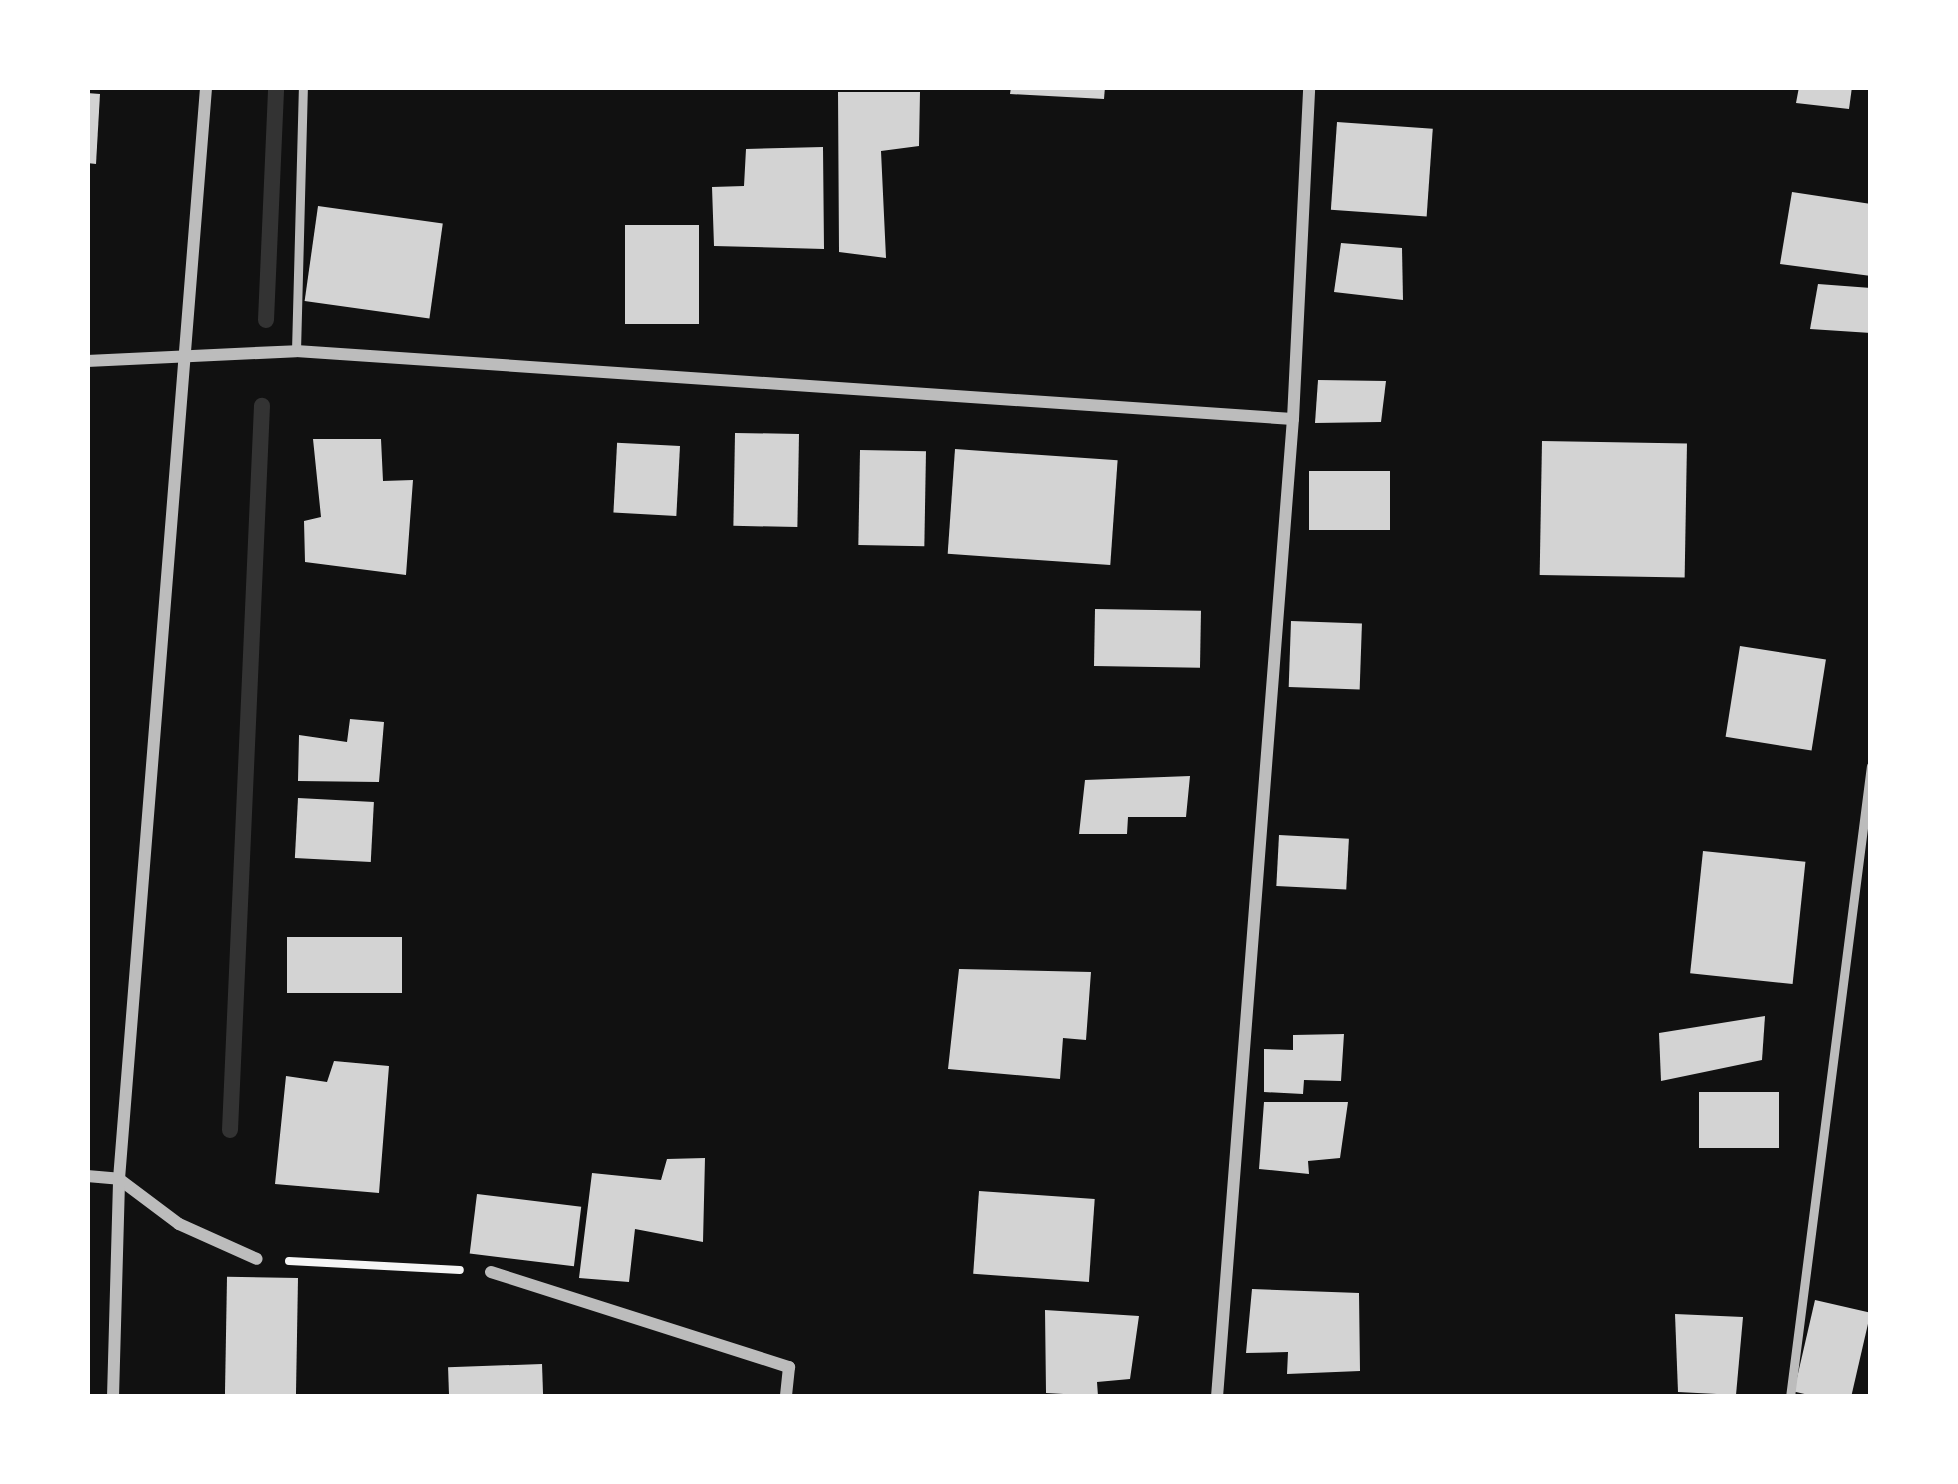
<!DOCTYPE html>
<style>
body{margin:0}
#map{position:relative;width:1958px;height:1484px;overflow:hidden;background:#111;font-family:"Roboto Condensed",sans-serif}
div>[style]{position:absolute}
.stream>*{height:16px;margin:-8px;padding:0 8px;transform-origin:8px;border-radius:8px;background:#333}
.building>*{inset:0;background:#d3d3d3;transform-origin:0 0}
.path>*{height:8px;margin:-4px;padding:0 4px;transform-origin:4px;border-radius:4px;background:#f5f5f5}
.service>*{height:9px;margin:-4.5px;padding:0 4.5px;transform-origin:4.5px;border-radius:4.5px;background:#bcbcbc}
.minor>*{height:12px;margin:-6px;padding:0 6px;transform-origin:6px;border-radius:6px;background:#bcbcbc}
span{translate:-50% -50%;white-space:nowrap;text-align:center;line-height:1.15;-webkit-text-stroke:9px #fff;paint-order:stroke}
.frame{position:absolute;inset:0;border:90px solid #fff;pointer-events:none}
</style>
<div id="map">
<div class="stream">
<i style="left:266px;top:320px;width:233px;rotate:-87.5deg"></i>
<i style="left:230px;top:1130px;width:725px;rotate:-87.47deg"></i>
</div>
<div class="building">
<i style="clip-path:polygon(1011px 87px,1105px 87px,1104px 99px,1010px 94px)"></i>
<i style="clip-path:polygon(1799px 87px,1852px 87px,1849px 109px,1796px 103px)"></i>
<i style="clip-path:polygon(838px 92px,920px 92px,919px 146px,881px 151px,886px 258px,839px 252px)"></i>
<i style="clip-path:polygon(87px 93px,100px 94px,96px 164px,87px 163px)"></i>
<i style="left:1337px;top:122px;width:96px;height:88px;rotate:4deg"></i>
<i style="clip-path:polygon(823px 147px,824px 249px,714px 246px,712px 187px,744px 186px,746px 149px)"></i>
<i style="clip-path:polygon(1792px 192px,1871px 204px,1871px 276px,1780px 264px)"></i>
<i style="left:318px;top:206px;width:126px;height:96px;rotate:8deg"></i>
<i style="left:625px;top:225px;width:74px;height:99px"></i>
<i style="clip-path:polygon(1341px 243px,1402px 248px,1403px 300px,1334px 292px)"></i>
<i style="clip-path:polygon(1818px 284px,1871px 288px,1871px 333px,1810px 329px)"></i>
<i style="clip-path:polygon(1318px 380px,1386px 381px,1381px 422px,1315px 423px)"></i>
<i style="left:799px;top:434px;width:93px;height:64px;rotate:91deg"></i>
<i style="clip-path:polygon(313px 439px,381px 439px,383px 481px,413px 480px,406px 575px,305px 562px,304px 521px,321px 517px)"></i>
<i style="left:1542px;top:441px;width:145px;height:134px;rotate:1deg"></i>
<i style="left:680px;top:446px;width:70px;height:63px;rotate:93deg"></i>
<i style="left:955px;top:449px;width:163px;height:105px;rotate:4deg"></i>
<i style="left:860px;top:450px;width:66px;height:95px;rotate:1deg"></i>
<i style="left:1309px;top:471px;width:81px;height:59px"></i>
<i style="left:1095px;top:609px;width:106px;height:57px;rotate:1deg"></i>
<i style="left:1291px;top:621px;width:71px;height:66px;rotate:2deg"></i>
<i style="left:1740px;top:646px;width:87px;height:92px;rotate:9deg"></i>
<i style="clip-path:polygon(350px 719px,384px 722px,379px 782px,298px 781px,299px 735px,347px 742px)"></i>
<i style="clip-path:polygon(1190px 776px,1186px 817px,1128px 817px,1127px 834px,1079px 834px,1085px 780px)"></i>
<i style="left:298px;top:798px;width:76px;height:60px;rotate:3deg"></i>
<i style="left:1279px;top:835px;width:70px;height:51px;rotate:3deg"></i>
<i style="left:1703px;top:851px;width:103px;height:123px;rotate:6deg"></i>
<i style="left:287px;top:937px;width:115px;height:56px"></i>
<i style="clip-path:polygon(959px 969px,1091px 972px,1086px 1040px,1063px 1038px,1060px 1079px,948px 1069px)"></i>
<i style="clip-path:polygon(1765px 1016px,1762px 1060px,1661px 1081px,1659px 1033px)"></i>
<i style="clip-path:polygon(1344px 1034px,1341px 1081px,1304px 1080px,1303px 1094px,1264px 1092px,1264px 1049px,1293px 1050px,1293px 1035px)"></i>
<i style="clip-path:polygon(334px 1061px,389px 1066px,379px 1193px,275px 1184px,286px 1076px,327px 1082px)"></i>
<i style="left:1699px;top:1092px;width:80px;height:56px"></i>
<i style="clip-path:polygon(1264px 1102px,1348px 1102px,1340px 1158px,1308px 1161px,1309px 1174px,1259px 1169px)"></i>
<i style="clip-path:polygon(705px 1158px,703px 1242px,635px 1229px,629px 1282px,579px 1278px,592px 1173px,661px 1180px,667px 1159px)"></i>
<i style="left:979px;top:1191px;width:116px;height:83px;rotate:4deg"></i>
<i style="left:477px;top:1194px;width:105px;height:60px;rotate:7deg"></i>
<i style="left:298px;top:1278px;width:119px;height:71px;rotate:91deg"></i>
<i style="clip-path:polygon(1252px 1289px,1359px 1293px,1360px 1371px,1287px 1374px,1288px 1352px,1246px 1353px)"></i>
<i style="left:1815px;top:1300px;width:57px;height:94px;rotate:13deg"></i>
<i style="clip-path:polygon(1045px 1310px,1139px 1316px,1130px 1379px,1097px 1382px,1098px 1396px,1046px 1393px)"></i>
<i style="clip-path:polygon(1675px 1314px,1743px 1317px,1736px 1395px,1678px 1392px)"></i>
<i style="left:542px;top:1364px;width:33px;height:94px;rotate:88deg"></i>
</div>
<div class="path">
<i style="left:289px;top:1261px;width:171px;rotate:3deg"></i>
</div>
<div class="service">
<i style="left:296px;top:351px;width:264px;rotate:-88.5deg"></i>
<i style="left:1790px;top:1397px;width:636px;rotate:-82.69deg"></i>
</div>
<div class="minor">
<i style="left:87px;top:361px;width:209px;rotate:-2.7deg"></i>
<i style="left:296px;top:351px;width:999px;rotate:3.9deg"></i>
<i style="left:87px;top:1176px;width:32px;rotate:5deg"></i>
<i style="left:119px;top:1179px;width:75px;rotate:36.9deg"></i>
<i style="left:179px;top:1224px;width:85px;rotate:24.2deg"></i>
<i style="left:491px;top:1272px;width:313px;rotate:17.7deg"></i>
<i style="left:789px;top:1367px;width:30px;rotate:96deg"></i>
<i style="left:113px;top:1397px;width:218px;rotate:-88.4deg"></i>
<i style="left:119px;top:1179px;width:1095px;rotate:-85.44deg"></i>
<i style="left:1217px;top:1397px;width:981px;rotate:-85.56deg"></i>
<i style="left:1293px;top:419px;width:332px;rotate:-87.2deg"></i>
</div>
<div class="frame"></div>
</div>
